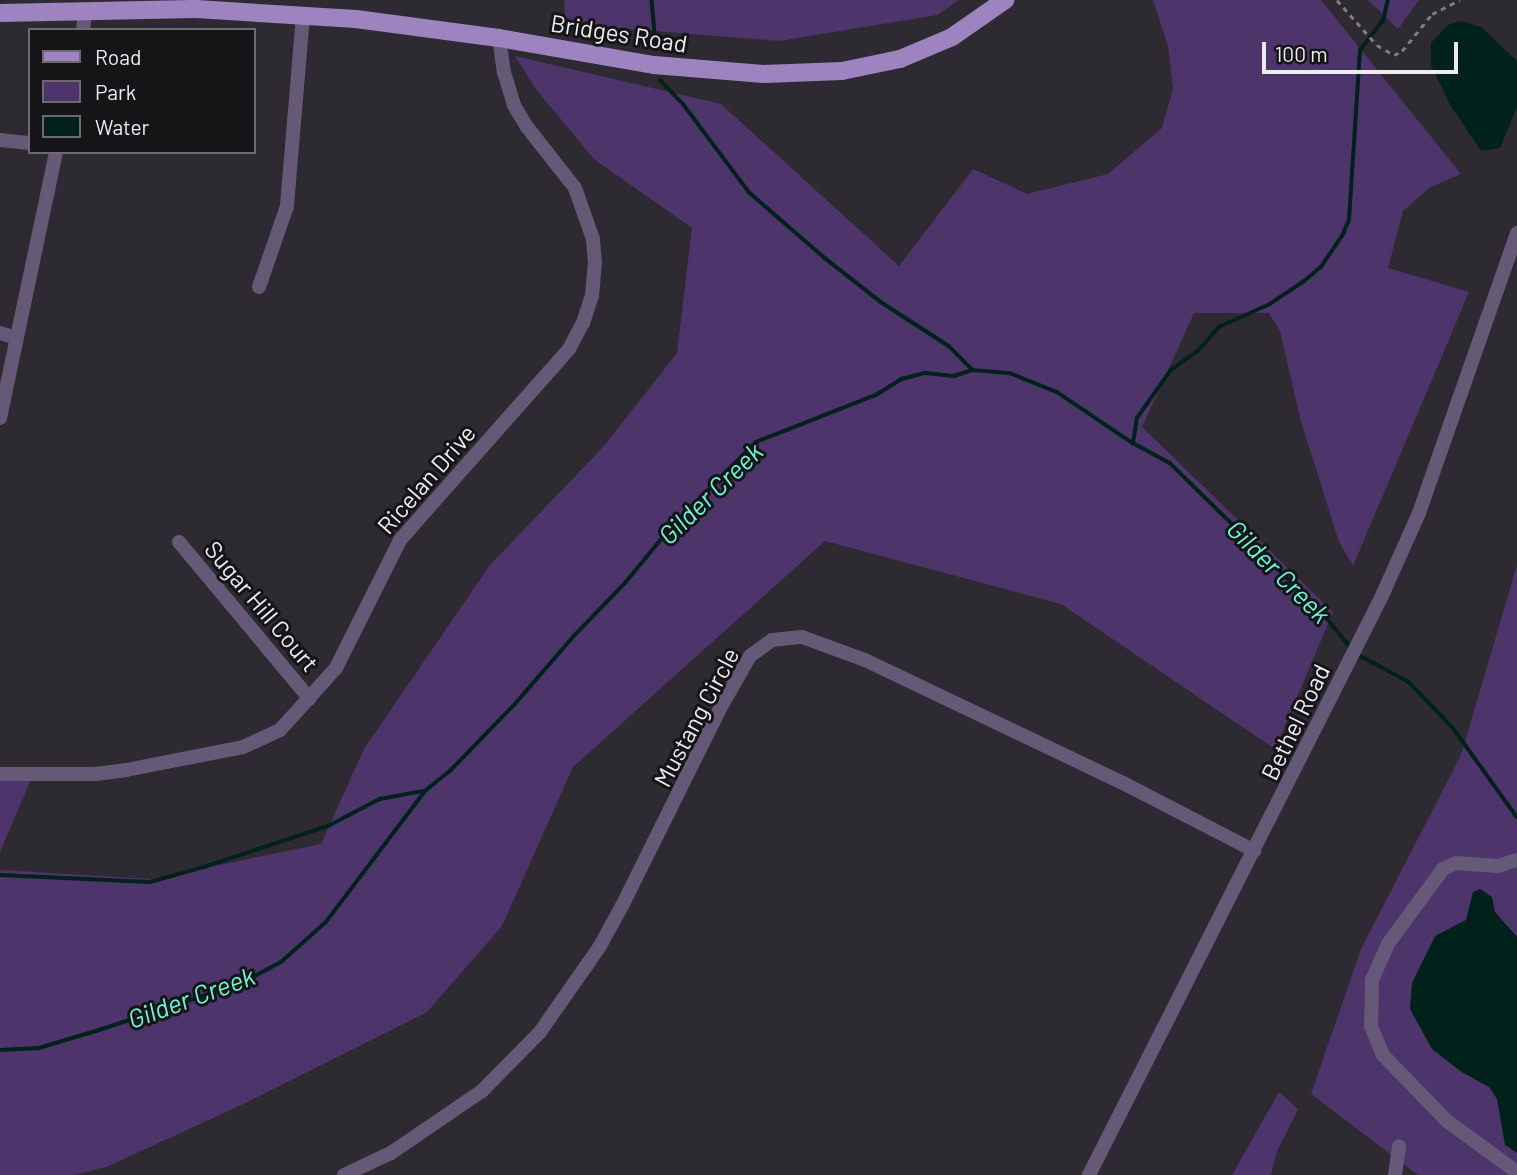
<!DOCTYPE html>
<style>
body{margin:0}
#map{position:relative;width:1517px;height:1175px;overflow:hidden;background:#2d2b31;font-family:Barlow,sans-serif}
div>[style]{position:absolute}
.green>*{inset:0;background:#4d356b}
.water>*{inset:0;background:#00221a}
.stream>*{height:3.5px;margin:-1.75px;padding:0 1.75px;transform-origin:1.75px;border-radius:1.75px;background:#00221a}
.path>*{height:2.5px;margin-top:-1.25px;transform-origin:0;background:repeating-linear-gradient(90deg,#7f7d83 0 5px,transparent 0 10px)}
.minor>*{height:14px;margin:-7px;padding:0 7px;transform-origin:7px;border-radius:7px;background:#655977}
.major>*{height:18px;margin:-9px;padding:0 9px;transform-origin:9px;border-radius:9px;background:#9d84c0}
span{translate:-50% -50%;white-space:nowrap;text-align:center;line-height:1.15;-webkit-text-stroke:6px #151417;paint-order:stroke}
.street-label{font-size:24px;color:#eeecf1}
.water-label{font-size:26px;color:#66fbd8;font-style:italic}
.legend{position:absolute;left:28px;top:28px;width:228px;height:126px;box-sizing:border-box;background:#151417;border:2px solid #6c6a6e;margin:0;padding:9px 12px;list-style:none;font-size:21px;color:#eeecf1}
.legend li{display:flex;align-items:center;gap:14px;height:35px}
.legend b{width:35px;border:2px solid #6c6a6e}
.scale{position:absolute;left:1262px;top:42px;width:196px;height:32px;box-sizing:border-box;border:4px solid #eeecf1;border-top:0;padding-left:9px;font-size:21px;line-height:24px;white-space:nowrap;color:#eeecf1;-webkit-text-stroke:5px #151417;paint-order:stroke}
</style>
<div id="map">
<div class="green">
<i style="clip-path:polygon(564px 0,959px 0,937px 15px,780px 41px,566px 24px)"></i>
<i style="clip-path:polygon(1153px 0,1321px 0,1461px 174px,1429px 188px,1403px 211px,1388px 268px,1469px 292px,1353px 566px,1339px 542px,1300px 418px,1280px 331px,1269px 313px,1194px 313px,1142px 427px,1333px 612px,1275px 749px,1061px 604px,825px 541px,573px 767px,502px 926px,427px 1012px,237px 1107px,106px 1167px,74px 1175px,0 1175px,0 870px,151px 879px,321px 844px,364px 749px,490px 565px,604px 446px,677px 353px,692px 228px,594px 159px,535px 88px,515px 56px,721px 104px,899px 266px,973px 169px,1027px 194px,1108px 174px,1162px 128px,1173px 89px,1168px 46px)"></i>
<i style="clip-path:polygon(1368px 0,1419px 0,1398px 29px)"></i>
<i style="clip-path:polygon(1517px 565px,1517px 1175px,1418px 1175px,1311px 1094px,1361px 949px,1461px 755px)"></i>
<i style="clip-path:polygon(0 769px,35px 770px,0 852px)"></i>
<i style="clip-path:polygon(1279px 1092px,1298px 1109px,1277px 1151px,1271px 1175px,1232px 1175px)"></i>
</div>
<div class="water">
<i style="clip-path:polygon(1461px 21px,1481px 27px,1517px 61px,1517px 107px,1500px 148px,1481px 151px,1449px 103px,1431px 65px,1431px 43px,1448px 25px)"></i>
<i style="clip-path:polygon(1480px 889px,1492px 897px,1495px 912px,1517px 937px,1517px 1153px,1505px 1145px,1497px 1099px,1489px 1087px,1460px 1071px,1432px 1049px,1410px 1009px,1412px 983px,1435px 936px,1466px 920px,1473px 892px)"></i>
</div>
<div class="stream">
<i style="left:652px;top:0;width:45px;rotate:84.9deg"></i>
<i style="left:660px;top:80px;width:35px;rotate:46deg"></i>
<i style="left:684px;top:105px;width:109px;rotate:53.2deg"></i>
<i style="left:749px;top:192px;width:101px;rotate:41deg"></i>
<i style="left:825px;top:258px;width:71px;rotate:38.2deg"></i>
<i style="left:881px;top:302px;width:81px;rotate:32.9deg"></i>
<i style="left:949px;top:346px;width:34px;rotate:45deg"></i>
<i style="left:1133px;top:443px;width:25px;rotate:-81deg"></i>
<i style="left:1137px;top:418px;width:57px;rotate:-54.9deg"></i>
<i style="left:1170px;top:371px;width:34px;rotate:-36deg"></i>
<i style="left:1198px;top:351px;width:32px;rotate:-49deg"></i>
<i style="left:1219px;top:327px;width:56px;rotate:-24.3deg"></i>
<i style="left:1270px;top:304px;width:40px;rotate:-34deg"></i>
<i style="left:1303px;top:282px;width:23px;rotate:-40deg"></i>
<i style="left:1321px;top:267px;width:40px;rotate:-56deg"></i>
<i style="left:1343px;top:234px;width:15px;rotate:-67deg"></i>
<i style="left:1349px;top:220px;width:170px;rotate:-86.3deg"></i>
<i style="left:1360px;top:50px;width:37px;rotate:-52deg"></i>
<i style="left:1383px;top:21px;width:22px;rotate:-77deg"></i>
<i style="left:1357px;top:654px;width:59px;rotate:28.3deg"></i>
<i style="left:1409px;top:682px;width:65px;rotate:46.2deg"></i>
<i style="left:1454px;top:729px;width:108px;rotate:54.4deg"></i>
<i style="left:0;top:875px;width:150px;rotate:2.7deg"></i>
<i style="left:150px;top:882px;width:56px;rotate:-15.5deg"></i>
<i style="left:204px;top:867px;width:131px;rotate:-18.3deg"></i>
<i style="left:328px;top:826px;width:59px;rotate:-27.4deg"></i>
<i style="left:380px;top:799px;width:44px;rotate:-10.5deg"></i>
<i style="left:0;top:1050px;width:39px;rotate:-3deg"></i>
<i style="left:39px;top:1048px;width:59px;rotate:-16.6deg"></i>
<i style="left:96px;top:1031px;width:151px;rotate:-18.1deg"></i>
<i style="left:240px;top:984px;width:47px;rotate:-28.2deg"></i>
<i style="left:281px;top:962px;width:60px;rotate:-41.6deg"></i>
<i style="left:326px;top:922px;width:164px;rotate:-52.9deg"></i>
<i style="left:425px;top:791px;width:32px;rotate:-39deg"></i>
<i style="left:450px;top:771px;width:93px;rotate:-45.9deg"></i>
<i style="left:515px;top:704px;width:89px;rotate:-49.1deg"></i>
<i style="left:573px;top:637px;width:75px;rotate:-46.1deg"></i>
<i style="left:625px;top:583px;width:75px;rotate:-50.4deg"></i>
<i style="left:673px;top:525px;width:117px;rotate:-45deg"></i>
<i style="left:756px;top:442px;width:129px;rotate:-21.4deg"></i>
<i style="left:876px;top:395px;width:31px;rotate:-32deg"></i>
<i style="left:902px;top:379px;width:24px;rotate:-15deg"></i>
<i style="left:925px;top:373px;width:29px;rotate:6deg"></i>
<i style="left:954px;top:376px;width:20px;rotate:-18deg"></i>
<i style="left:973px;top:370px;width:37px;rotate:5deg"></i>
<i style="left:1010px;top:373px;width:51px;rotate:22deg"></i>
<i style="left:1057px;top:392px;width:92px;rotate:33.9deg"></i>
<i style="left:1133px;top:443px;width:42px;rotate:28.4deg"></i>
<i style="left:1170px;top:463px;width:211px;rotate:44.4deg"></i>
<i style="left:1321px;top:611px;width:49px;rotate:50.8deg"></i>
</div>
<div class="path">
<i style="left:1337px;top:0;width:60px;rotate:48.4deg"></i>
<i style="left:1377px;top:45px;width:20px;rotate:30deg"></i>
<i style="left:1394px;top:55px;width:9px;rotate:-27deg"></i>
<i style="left:1402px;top:51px;width:48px;rotate:-51deg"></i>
<i style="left:1432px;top:14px;width:31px;rotate:-27deg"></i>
</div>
<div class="minor">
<i style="left:83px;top:30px;width:17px;rotate:-83deg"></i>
<i style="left:0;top:140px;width:30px;rotate:6deg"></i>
<i style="left:259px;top:287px;width:86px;rotate:-70.9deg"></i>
<i style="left:287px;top:206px;width:192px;rotate:-85.2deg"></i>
<i style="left:0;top:333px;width:17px;rotate:17deg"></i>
<i style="left:0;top:418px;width:272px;rotate:-78.1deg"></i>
<i style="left:179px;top:542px;width:204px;rotate:50.2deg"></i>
<i style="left:0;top:774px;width:95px"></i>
<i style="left:95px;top:774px;width:31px;rotate:-7deg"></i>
<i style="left:126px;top:770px;width:119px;rotate:-11.1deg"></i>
<i style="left:243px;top:747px;width:41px;rotate:-24.7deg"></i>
<i style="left:280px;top:730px;width:84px;rotate:-47.9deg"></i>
<i style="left:336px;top:668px;width:143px;rotate:-63.4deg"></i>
<i style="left:400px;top:540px;width:255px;rotate:-48.5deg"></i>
<i style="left:569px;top:349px;width:30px;rotate:-62deg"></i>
<i style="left:583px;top:323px;width:28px;rotate:-72deg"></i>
<i style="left:592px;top:296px;width:33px;rotate:-85deg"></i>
<i style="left:595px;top:263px;width:24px;rotate:-95deg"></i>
<i style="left:593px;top:239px;width:54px;rotate:-109.4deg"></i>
<i style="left:575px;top:188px;width:78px;rotate:-128.2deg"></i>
<i style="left:527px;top:127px;width:26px;rotate:-121deg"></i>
<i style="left:514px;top:105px;width:34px;rotate:-107deg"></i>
<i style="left:504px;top:73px;width:35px;rotate:-98deg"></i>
<i style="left:1517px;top:860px;width:20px;rotate:162deg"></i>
<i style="left:1498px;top:866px;width:42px;rotate:-175.9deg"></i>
<i style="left:1456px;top:863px;width:14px;rotate:155deg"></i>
<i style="left:1443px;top:869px;width:93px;rotate:126.3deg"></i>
<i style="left:1388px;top:944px;width:39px;rotate:114deg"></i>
<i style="left:1372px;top:980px;width:46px;rotate:91.2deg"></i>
<i style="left:1371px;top:1026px;width:31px;rotate:68deg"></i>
<i style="left:1383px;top:1055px;width:92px;rotate:45.9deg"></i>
<i style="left:1447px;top:1121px;width:87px;rotate:36.1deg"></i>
<i style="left:344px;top:1175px;width:52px;rotate:-25.1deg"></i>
<i style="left:391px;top:1153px;width:110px;rotate:-34.3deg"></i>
<i style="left:482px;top:1091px;width:83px;rotate:-45.5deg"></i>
<i style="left:540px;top:1032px;width:105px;rotate:-55.1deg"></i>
<i style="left:600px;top:946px;width:48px;rotate:-61.3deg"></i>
<i style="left:623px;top:904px;width:222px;rotate:-63.6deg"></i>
<i style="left:722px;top:705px;width:56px;rotate:-60.3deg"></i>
<i style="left:750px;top:656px;width:27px;rotate:-36deg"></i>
<i style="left:772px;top:640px;width:30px;rotate:-6deg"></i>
<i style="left:802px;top:637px;width:67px;rotate:20.1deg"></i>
<i style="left:865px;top:660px;width:286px;rotate:25.5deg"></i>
<i style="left:1123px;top:783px;width:148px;rotate:27.3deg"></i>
<i style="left:1089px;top:1175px;width:647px;rotate:-63.16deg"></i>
<i style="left:1381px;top:598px;width:93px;rotate:-65.9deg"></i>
<i style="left:1419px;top:513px;width:297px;rotate:-70.7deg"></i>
<i style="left:1395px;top:1175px;width:29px;rotate:-82deg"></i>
</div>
<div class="major">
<i style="left:0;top:13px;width:196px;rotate:-1.2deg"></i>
<i style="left:196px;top:9px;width:160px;rotate:3.6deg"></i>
<i style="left:356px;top:19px;width:144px;rotate:7.6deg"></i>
<i style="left:499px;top:38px;width:157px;rotate:9.9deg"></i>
<i style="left:654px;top:65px;width:110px;rotate:4.7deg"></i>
<i style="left:764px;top:74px;width:78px;rotate:-2.2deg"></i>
<i style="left:842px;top:71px;width:59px;rotate:-11.7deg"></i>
<i style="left:900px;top:59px;width:56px;rotate:-22.9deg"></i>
<i style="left:952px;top:37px;width:65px;rotate:-34.9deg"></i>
</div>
<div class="street-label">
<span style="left:619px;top:33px;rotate:9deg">Bridges Road</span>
<span style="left:426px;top:479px;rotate:-49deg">Ricelan Drive</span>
<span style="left:262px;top:606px;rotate:50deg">Sugar Hill Court</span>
<span style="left:696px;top:717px;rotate:-62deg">Mustang Circle</span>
<span style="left:1295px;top:722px;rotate:-64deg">Bethel Road</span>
</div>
<div class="water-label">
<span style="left:710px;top:493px;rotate:-44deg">Gilder Creek</span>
<span style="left:1279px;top:571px;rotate:45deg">Gilder Creek</span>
<span style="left:191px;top:997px;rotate:-20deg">Gilder Creek</span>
</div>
<ul class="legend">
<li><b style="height:9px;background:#9d84c0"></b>Road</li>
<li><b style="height:19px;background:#4d356b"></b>Park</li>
<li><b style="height:19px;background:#00221a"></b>Water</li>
</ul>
<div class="scale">100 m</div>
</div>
